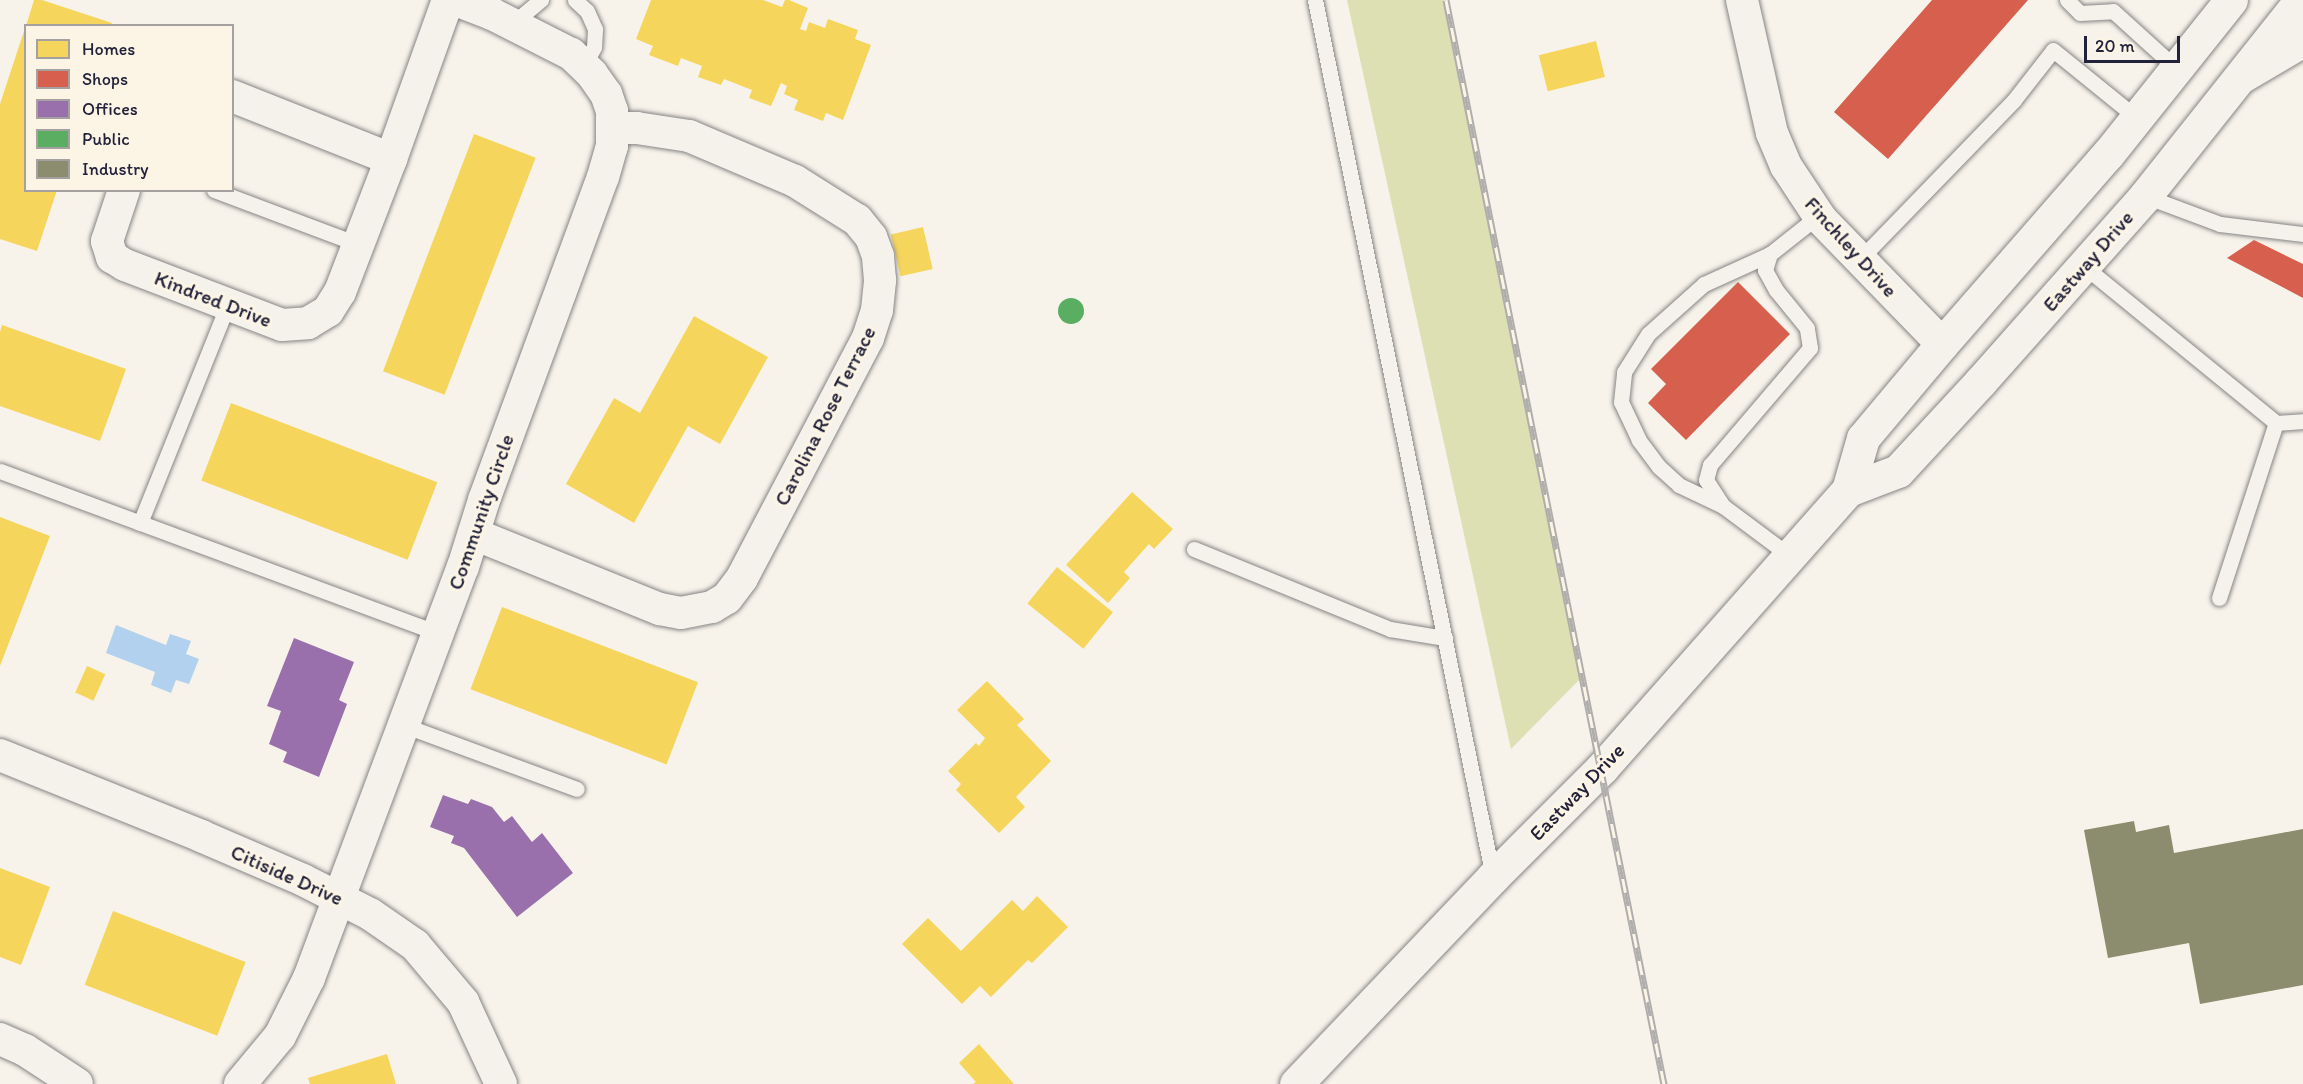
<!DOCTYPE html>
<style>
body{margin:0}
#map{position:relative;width:2303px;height:1084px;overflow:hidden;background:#f7f3ea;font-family:Itim,sans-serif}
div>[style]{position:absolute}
.green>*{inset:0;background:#dce0b2}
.water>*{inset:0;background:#b2d1ee}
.homes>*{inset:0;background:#f6d55c;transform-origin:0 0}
.shops>*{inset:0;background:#d6604d}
.offices>*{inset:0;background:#9970ab}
.public>*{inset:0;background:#5aae61}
.round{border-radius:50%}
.industry>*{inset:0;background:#8c8c6e}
.roads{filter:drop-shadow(0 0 2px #868485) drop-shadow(0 0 2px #868485)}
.service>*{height:15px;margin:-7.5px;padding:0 7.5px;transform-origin:7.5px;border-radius:7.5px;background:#f5f2ec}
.minor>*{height:32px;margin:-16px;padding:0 16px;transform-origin:16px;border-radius:16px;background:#f5f2ec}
.secondary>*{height:33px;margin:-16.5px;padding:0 16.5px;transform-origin:16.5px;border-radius:16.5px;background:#f5f2ec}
.primary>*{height:33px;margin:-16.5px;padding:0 16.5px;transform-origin:16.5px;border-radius:16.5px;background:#f5f2ec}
.rail>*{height:7px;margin-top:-3.5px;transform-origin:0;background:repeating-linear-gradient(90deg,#fcf5e5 0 14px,#b0aead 0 28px);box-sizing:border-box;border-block:2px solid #b0aead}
span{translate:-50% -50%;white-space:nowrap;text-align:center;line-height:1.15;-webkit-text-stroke:6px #fcf5e5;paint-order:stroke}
.street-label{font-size:21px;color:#22223b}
.legend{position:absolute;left:24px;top:24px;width:210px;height:168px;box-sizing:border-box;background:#fcf5e5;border:2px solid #a5a1a1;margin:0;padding:8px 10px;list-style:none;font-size:18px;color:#22223b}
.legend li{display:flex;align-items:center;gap:12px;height:30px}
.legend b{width:30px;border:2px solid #a5a1a1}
.scale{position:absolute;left:2084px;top:36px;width:96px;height:27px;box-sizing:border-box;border:3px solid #22223b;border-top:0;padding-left:8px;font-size:18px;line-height:21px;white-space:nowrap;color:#22223b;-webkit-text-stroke:4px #fcf5e5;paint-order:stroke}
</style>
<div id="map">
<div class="green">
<i style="clip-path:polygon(1347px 0,1444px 0,1582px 677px,1511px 749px)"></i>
</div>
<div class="water">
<i style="clip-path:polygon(116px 625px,166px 645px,170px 634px,191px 641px,186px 654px,199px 659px,189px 684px,176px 680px,171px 693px,151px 685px,155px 672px,106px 653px)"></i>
</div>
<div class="homes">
<i style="clip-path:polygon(34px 0,42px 0,112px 23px,111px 26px,26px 26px)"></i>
<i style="clip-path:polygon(651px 0,763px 0,782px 7px,785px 0,789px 0,808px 8px,800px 29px,806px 31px,809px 22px,825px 28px,828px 19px,858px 30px,855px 39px,871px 45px,843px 120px,826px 113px,823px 121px,794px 110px,798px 100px,784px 94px,787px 86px,781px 83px,771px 106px,749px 98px,752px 90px,724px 79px,721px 85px,698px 77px,702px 66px,681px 58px,678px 66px,649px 55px,653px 46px,636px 39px)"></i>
<i style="clip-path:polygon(25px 28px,26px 190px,57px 190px,37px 251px,0 239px,0 104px)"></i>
<i style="left:1596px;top:41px;width:37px;height:59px;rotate:76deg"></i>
<i style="left:474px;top:134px;width:66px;height:254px;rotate:21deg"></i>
<i style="left:923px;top:227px;width:43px;height:33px;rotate:77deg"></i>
<i style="clip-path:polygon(694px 316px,768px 357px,720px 444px,688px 426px,634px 523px,566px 484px,614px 398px,640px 413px)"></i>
<i style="clip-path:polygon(2px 325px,126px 369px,100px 441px,0 406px,0 332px)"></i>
<i style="left:231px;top:403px;width:221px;height:83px;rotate:21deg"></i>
<i style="clip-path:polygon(1132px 492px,1173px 529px,1154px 549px,1149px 544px,1124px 572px,1130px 578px,1108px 603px,1066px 565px)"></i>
<i style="clip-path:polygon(0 517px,50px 536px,0 666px)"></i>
<i style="left:1057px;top:567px;width:72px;height:47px;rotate:39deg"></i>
<i style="left:502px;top:607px;width:210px;height:88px;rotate:21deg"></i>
<i style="left:87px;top:666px;width:20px;height:29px;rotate:24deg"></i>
<i style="clip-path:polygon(987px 681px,1024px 719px,1017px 725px,1051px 761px,1016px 797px,1025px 807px,999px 833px,956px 790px,961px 784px,948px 771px,976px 743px,979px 746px,985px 738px,957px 710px)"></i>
<i style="clip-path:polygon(0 868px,50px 887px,21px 965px,0 957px)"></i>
<i style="clip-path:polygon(1037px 896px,1068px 927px,1032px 963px,1028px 960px,991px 997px,980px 986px,962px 1004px,902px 944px,928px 918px,961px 951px,1012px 900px,1023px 911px)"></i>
<i style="left:113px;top:911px;width:142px;height:79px;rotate:21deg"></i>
<i style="clip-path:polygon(979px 1044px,1014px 1084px,973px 1084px,976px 1082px,959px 1063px)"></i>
<i style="clip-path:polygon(387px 1054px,396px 1084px,310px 1084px,308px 1078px)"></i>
</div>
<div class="shops">
<i style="clip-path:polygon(1932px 0,2028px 0,1888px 159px,1834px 112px)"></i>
<i style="clip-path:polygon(2254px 240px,2303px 264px,2303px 298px,2227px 258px)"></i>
<i style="clip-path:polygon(1738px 282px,1790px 334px,1686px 440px,1648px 403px,1666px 384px,1651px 369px)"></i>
</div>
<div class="offices">
<i style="clip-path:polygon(294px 638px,354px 662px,339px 700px,347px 704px,319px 777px,283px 762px,287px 752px,269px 744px,281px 711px,267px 706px)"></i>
<i style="clip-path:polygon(443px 795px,468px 804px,471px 799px,492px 807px,504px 822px,512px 816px,532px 842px,542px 833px,573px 873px,517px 917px,464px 848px,451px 843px,454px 836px,430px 827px)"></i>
</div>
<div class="public">
<i class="round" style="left:1058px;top:298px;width:26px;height:26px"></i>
</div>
<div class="industry">
<i style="clip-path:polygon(2134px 821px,2136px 832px,2169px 825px,2174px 853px,2303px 829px,2303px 985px,2200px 1004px,2189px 943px,2108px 958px,2084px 830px)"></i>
</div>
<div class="roads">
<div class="service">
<i style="left:575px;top:0;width:16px;rotate:43deg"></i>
<i style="left:587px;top:11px;width:20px;rotate:66deg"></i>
<i style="left:595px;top:29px;width:18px;rotate:93deg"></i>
<i style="left:594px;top:47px;width:21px;rotate:118deg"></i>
<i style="left:1315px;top:0;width:895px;rotate:78.53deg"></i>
<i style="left:2067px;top:0;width:18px;rotate:45deg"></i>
<i style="left:2080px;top:13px;width:33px;rotate:-3deg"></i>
<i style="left:2113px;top:11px;width:86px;rotate:42.2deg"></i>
<i style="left:512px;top:24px;width:38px;rotate:-40deg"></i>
<i style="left:214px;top:190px;width:154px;rotate:20.6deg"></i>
<i style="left:2145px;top:196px;width:80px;rotate:20.5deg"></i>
<i style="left:2220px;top:224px;width:84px;rotate:6.9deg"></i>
<i style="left:1860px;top:259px;width:221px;rotate:-45.9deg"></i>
<i style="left:2014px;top:100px;width:63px;rotate:-52deg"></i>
<i style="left:2053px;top:50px;width:108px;rotate:39deg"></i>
<i style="left:2085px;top:267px;width:247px;rotate:39.2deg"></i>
<i style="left:2276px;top:423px;width:27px;rotate:-4deg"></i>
<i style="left:0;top:471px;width:467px;rotate:20.3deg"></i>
<i style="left:1723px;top:506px;width:49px;rotate:-154.5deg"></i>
<i style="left:1679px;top:485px;width:27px;rotate:-138deg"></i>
<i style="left:1659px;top:467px;width:34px;rotate:-127deg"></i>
<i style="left:1639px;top:440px;width:42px;rotate:-115.3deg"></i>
<i style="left:1621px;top:402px;width:30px;rotate:-84deg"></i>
<i style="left:1624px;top:372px;width:45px;rotate:-57.7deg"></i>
<i style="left:1648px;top:334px;width:75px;rotate:-41.8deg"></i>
<i style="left:1704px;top:284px;width:72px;rotate:-24.4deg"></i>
<i style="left:140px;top:523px;width:236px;rotate:-68.1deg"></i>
<i style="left:1194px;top:549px;width:212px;rotate:22.2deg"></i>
<i style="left:1390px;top:629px;width:56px;rotate:9.3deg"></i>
<i style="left:1790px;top:556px;width:84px;rotate:-143.3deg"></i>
<i style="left:1723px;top:506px;width:31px;rotate:-123deg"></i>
<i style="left:1706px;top:480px;width:16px;rotate:-75deg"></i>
<i style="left:1710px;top:465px;width:154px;rotate:-49.5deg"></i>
<i style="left:1810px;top:348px;width:20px;rotate:-99deg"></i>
<i style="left:1807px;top:328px;width:49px;rotate:-129.2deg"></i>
<i style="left:1776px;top:290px;width:23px;rotate:-119deg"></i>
<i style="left:1765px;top:270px;width:17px;rotate:-73deg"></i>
<i style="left:1770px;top:254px;width:63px;rotate:-38.5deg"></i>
<i style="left:2219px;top:598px;width:184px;rotate:-72deg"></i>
<i style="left:403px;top:725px;width:185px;rotate:20.2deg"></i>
</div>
<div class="minor">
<i style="left:1742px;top:0;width:136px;rotate:77.3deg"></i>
<i style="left:1772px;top:133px;width:36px;rotate:67deg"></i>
<i style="left:1786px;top:166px;width:64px;rotate:56.6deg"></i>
<i style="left:1821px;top:219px;width:174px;rotate:45.9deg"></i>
<i style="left:391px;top:159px;width:169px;rotate:-70.3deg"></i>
<i style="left:124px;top:190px;width:54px;rotate:108.4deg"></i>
<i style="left:107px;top:241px;width:17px;rotate:73deg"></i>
<i style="left:112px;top:257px;width:15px;rotate:32deg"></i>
<i style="left:125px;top:265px;width:168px;rotate:20.9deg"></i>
<i style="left:282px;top:325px;width:26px;rotate:-4deg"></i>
<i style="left:308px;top:323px;width:23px;rotate:-31deg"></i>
<i style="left:328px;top:311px;width:22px;rotate:-58deg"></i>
<i style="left:340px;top:292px;width:142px;rotate:-69deg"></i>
<i style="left:391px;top:159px;width:171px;rotate:-158.4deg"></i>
<i style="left:474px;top:534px;width:201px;rotate:22deg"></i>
<i style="left:660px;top:609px;width:21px;rotate:11deg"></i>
<i style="left:681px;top:613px;width:32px;rotate:-11deg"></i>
<i style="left:712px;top:607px;width:17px;rotate:-31deg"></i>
<i style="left:727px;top:598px;width:25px;rotate:-53deg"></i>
<i style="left:742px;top:578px;width:271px;rotate:-62.3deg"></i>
<i style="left:868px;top:338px;width:29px;rotate:-72deg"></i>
<i style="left:877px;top:310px;width:30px;rotate:-84deg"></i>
<i style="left:880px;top:280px;width:24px;rotate:-95deg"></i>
<i style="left:878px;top:256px;width:20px;rotate:-110deg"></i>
<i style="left:871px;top:237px;width:22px;rotate:-129deg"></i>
<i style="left:857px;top:220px;width:73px;rotate:-147.8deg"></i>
<i style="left:795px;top:181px;width:115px;rotate:-157deg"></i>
<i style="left:689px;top:136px;width:53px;rotate:-171.3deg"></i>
<i style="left:637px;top:128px;width:23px;rotate:180deg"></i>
<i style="left:0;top:755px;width:217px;rotate:21.9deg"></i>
<i style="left:201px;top:836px;width:111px;rotate:23.3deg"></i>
<i style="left:303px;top:880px;width:75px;rotate:26.9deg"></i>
<i style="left:370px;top:914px;width:55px;rotate:34.6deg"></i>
<i style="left:415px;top:945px;width:75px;rotate:49.9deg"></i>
<i style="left:463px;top:1002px;width:90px;rotate:65.1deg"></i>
<i style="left:0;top:1039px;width:27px;rotate:24deg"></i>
<i style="left:25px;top:1050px;width:62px;rotate:33.2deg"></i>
<i style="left:240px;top:1084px;width:62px;rotate:-50.2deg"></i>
<i style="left:280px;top:1036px;width:65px;rotate:-63.4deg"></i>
<i style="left:309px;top:978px;width:439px;rotate:-69.5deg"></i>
<i style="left:463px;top:567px;width:70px;rotate:-72.6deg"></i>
<i style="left:484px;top:500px;width:344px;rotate:-69.8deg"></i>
<i style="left:603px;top:177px;width:32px;rotate:-74deg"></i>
<i style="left:612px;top:146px;width:35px;rotate:-90deg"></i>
<i style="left:612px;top:111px;width:18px;rotate:-109deg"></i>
<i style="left:606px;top:94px;width:24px;rotate:-125deg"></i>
<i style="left:592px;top:74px;width:29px;rotate:-136deg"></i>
<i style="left:571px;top:54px;width:89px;rotate:-153.1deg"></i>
<i style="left:492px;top:14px;width:40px;rotate:-159deg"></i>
</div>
<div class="secondary">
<i style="left:1848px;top:490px;width:53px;rotate:-20.8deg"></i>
<i style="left:1898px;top:471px;width:122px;rotate:-47.3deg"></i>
<i style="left:1981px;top:381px;width:247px;rotate:-48.4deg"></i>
<i style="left:2145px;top:196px;width:251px;rotate:-51.5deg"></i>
<i style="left:1296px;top:1084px;width:286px;rotate:-46.4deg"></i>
<i style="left:1493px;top:877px;width:154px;rotate:-45deg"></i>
<i style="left:1602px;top:768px;width:371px;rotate:-48.5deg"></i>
<i style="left:1848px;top:490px;width:54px;rotate:-73.9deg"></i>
<i style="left:1863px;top:438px;width:123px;rotate:-50deg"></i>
<i style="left:1942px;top:344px;width:252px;rotate:-48.9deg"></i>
<i style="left:2108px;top:154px;width:197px;rotate:-51.4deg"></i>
</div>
<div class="primary">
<i style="left:2242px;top:76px;width:71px;rotate:-30.5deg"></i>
</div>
</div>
<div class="rail">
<i style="left:1446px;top:0;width:1106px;rotate:78.63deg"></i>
</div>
<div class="street-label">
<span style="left:1851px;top:247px;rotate:48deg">Finchley Drive</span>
<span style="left:2088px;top:261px;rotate:-49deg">Eastway Drive</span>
<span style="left:213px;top:299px;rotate:21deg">Kindred Drive</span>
<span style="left:825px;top:416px;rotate:-63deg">Carolina Rose Terrace</span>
<span style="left:481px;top:512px;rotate:-71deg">Community Circle</span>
<span style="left:1577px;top:792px;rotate:-46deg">Eastway Drive</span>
<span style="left:287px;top:875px;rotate:24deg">Citiside Drive</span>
</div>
<ul class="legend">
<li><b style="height:16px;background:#f6d55c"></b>Homes</li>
<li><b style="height:16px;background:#d6604d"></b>Shops</li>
<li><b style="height:16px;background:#9970ab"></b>Offices</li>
<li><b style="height:16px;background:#5aae61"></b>Public</li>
<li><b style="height:16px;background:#8c8c6e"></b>Industry</li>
</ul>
<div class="scale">20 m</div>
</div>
